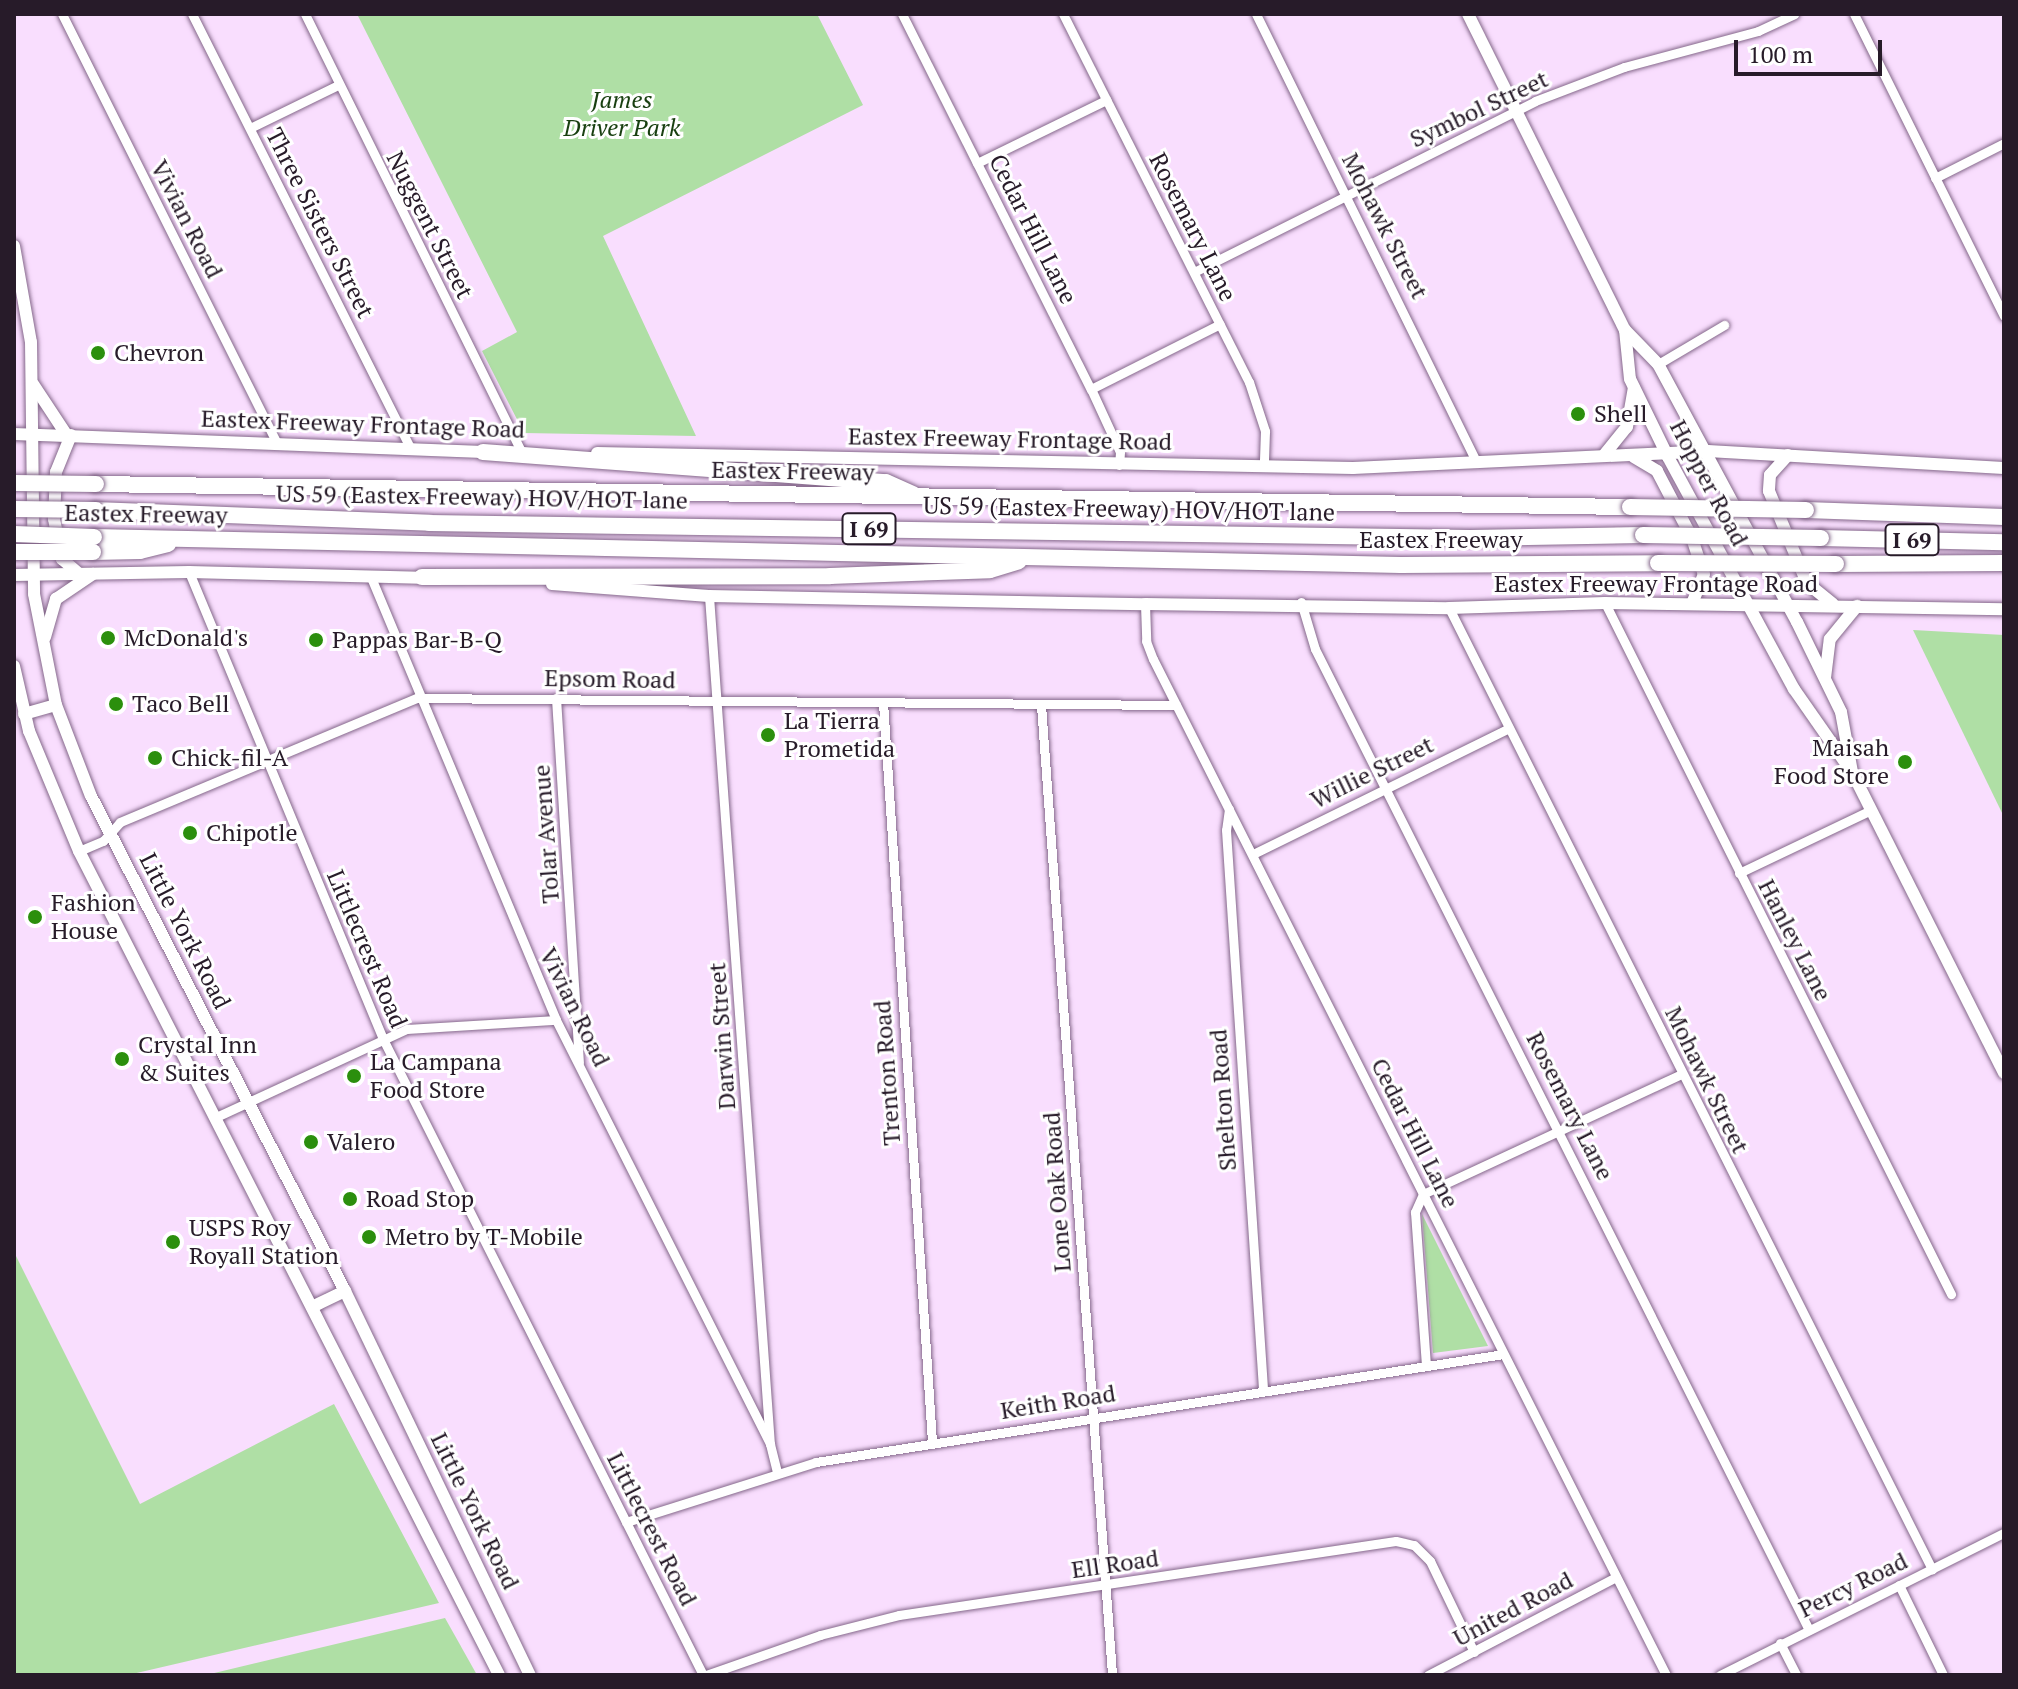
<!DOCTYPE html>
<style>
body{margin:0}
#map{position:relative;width:2018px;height:1689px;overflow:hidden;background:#f9defe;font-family:"PT Serif",serif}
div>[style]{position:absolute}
.green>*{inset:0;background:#afdfa5}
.roads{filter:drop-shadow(0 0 2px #84678a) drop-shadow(0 0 2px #84678a)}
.minor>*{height:9px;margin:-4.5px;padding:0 4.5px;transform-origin:4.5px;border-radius:4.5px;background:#fff}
.secondary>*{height:12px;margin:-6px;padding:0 6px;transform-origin:6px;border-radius:6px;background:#fff}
.motorway>*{height:16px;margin:-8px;padding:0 8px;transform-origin:8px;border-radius:8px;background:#fff}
.bridges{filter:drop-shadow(0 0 2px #84678a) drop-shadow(0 0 2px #84678a)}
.motorway-bridge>*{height:16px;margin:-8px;padding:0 8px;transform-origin:8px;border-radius:8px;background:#fff}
.dots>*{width:22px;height:22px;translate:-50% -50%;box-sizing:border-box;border:4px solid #fff;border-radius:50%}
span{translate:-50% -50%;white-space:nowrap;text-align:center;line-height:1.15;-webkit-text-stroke:6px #fff;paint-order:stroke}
.shield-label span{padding:2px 6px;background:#fff;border:2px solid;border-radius:6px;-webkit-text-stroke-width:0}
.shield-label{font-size:22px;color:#271b29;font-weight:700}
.park-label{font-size:24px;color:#183f10;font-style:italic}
.street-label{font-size:24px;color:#271b29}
.poi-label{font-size:24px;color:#271b29}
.left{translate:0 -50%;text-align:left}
.right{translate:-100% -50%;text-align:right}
.frame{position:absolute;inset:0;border:16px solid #271b29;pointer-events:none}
.scale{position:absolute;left:1734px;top:40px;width:148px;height:36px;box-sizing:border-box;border:4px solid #271b29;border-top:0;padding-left:10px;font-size:24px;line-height:28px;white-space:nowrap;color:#271b29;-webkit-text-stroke:6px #fff;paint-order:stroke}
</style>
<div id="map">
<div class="green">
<i style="clip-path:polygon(357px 14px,817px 14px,863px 105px,603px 236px,696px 436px,524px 433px,482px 351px,517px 332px)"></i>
<i style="clip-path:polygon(1913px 630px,2004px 635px,2004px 817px)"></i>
<i style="clip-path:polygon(1422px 1214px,1488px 1346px,1433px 1353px)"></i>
<i style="clip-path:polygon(14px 1252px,140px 1504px,334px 1404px,439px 1603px,128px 1675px,14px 1675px)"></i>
<i style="clip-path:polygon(445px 1618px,477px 1675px,206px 1675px)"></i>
</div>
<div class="roads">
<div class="minor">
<i style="left:62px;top:14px;width:478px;rotate:63.4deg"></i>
<i style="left:192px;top:14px;width:488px;rotate:63.3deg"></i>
<i style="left:305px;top:14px;width:488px;rotate:63.7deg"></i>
<i style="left:902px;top:14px;width:420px;rotate:63.3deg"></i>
<i style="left:1091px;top:389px;width:69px;rotate:65.3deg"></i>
<i style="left:1120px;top:452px;width:13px;rotate:94deg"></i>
<i style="left:1063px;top:14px;width:412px;rotate:63.2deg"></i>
<i style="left:1249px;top:382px;width:52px;rotate:71.9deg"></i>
<i style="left:1265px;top:431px;width:34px;rotate:92deg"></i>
<i style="left:1256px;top:14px;width:495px;rotate:63.8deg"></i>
<i style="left:1854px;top:14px;width:337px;rotate:63.6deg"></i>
<i style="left:250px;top:128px;width:98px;rotate:-26deg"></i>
<i style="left:977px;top:163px;width:144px;rotate:-26deg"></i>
<i style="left:1935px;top:178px;width:77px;rotate:-26.9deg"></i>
<i style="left:1194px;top:272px;width:381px;rotate:-26.6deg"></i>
<i style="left:1535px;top:101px;width:95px;rotate:-20.9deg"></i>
<i style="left:1624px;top:67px;width:139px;rotate:-15deg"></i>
<i style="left:1758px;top:31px;width:40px;rotate:-25deg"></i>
<i style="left:1658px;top:364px;width:77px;rotate:-30.6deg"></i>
<i style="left:1091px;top:389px;width:144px;rotate:-26.7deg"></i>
<i style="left:189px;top:572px;width:506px;rotate:67.44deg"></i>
<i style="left:383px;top:1039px;width:712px;rotate:63.29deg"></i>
<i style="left:370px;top:575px;width:482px;rotate:67.3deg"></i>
<i style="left:556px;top:1020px;width:475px;rotate:63.2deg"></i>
<i style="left:709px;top:596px;width:850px;rotate:85.89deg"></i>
<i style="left:770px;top:1444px;width:29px;rotate:76deg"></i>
<i style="left:1301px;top:602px;width:49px;rotate:73.4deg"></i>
<i style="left:1315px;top:649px;width:1096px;rotate:63.27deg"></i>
<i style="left:1605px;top:603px;width:773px;rotate:63.4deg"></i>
<i style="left:1145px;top:604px;width:37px;rotate:88deg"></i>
<i style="left:1146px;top:641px;width:19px;rotate:69deg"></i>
<i style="left:1153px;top:659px;width:1138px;rotate:63.21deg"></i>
<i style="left:1449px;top:608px;width:1076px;rotate:63.32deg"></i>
<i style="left:556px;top:698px;width:365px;rotate:86.4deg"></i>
<i style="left:883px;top:702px;width:741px;rotate:86.21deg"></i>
<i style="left:1041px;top:705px;width:973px;rotate:85.81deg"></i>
<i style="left:1229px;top:809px;width:21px;rotate:98deg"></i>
<i style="left:1226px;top:830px;width:560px;rotate:86.21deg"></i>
<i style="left:79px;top:851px;width:26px;rotate:-23deg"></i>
<i style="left:103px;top:841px;width:25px;rotate:-48deg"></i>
<i style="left:120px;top:822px;width:322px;rotate:-22.7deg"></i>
<i style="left:417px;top:698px;width:759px;rotate:0.53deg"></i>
<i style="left:1253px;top:854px;width:285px;rotate:-26.2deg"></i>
<i style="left:1739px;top:873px;width:146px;rotate:-25.5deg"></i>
<i style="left:214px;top:1118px;width:213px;rotate:-24.8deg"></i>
<i style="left:407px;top:1029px;width:149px;rotate:-3.5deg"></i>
<i style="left:1423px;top:1194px;width:285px;rotate:-24.9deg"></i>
<i style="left:1423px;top:1194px;width:20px;rotate:114deg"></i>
<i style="left:1415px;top:1212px;width:152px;rotate:85.9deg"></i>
<i style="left:626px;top:1522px;width:199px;rotate:-17.5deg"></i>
<i style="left:816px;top:1462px;width:695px;rotate:-8.93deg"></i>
<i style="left:1899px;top:1585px;width:100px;rotate:63.9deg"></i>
<i style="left:1780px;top:1643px;width:36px;rotate:63deg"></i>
<i style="left:706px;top:1675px;width:121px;rotate:-19.3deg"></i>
<i style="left:820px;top:1635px;width:81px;rotate:-14.2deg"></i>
<i style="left:899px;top:1615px;width:502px;rotate:-8.47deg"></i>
<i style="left:1396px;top:1541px;width:18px;rotate:13deg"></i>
<i style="left:1414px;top:1545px;width:23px;rotate:45deg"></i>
<i style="left:1430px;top:1561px;width:101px;rotate:64.2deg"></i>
<i style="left:1428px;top:1675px;width:212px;rotate:-27.5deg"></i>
<i style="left:1720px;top:1675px;width:318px;rotate:-26.6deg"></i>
</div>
<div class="secondary">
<i style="left:1468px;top:14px;width:353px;rotate:63.6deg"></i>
<i style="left:1625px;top:330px;width:47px;rotate:45.9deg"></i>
<i style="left:1658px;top:364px;width:293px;rotate:61.7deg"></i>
<i style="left:1797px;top:622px;width:100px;rotate:63.9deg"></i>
<i style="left:1841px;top:712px;width:61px;rotate:79.6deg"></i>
<i style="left:14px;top:246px;width:97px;rotate:80deg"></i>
<i style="left:31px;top:342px;width:252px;rotate:89.3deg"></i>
<i style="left:34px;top:594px;width:113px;rotate:78.8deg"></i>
<i style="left:56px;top:705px;width:97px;rotate:69deg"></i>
<i style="left:91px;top:796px;width:556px;rotate:62.84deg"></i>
<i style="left:345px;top:1291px;width:426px;rotate:64.3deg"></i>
<i style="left:1625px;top:330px;width:49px;rotate:84.2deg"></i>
<i style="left:1630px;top:379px;width:87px;rotate:64deg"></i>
<i style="left:1668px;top:457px;width:264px;rotate:61.5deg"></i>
<i style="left:1794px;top:689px;width:101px;rotate:55.1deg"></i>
<i style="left:1852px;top:772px;width:337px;rotate:63.2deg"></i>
<i style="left:33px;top:384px;width:60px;rotate:56.6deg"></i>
<i style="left:14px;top:434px;width:476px;rotate:2.2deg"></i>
<i style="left:71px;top:435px;width:40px;rotate:112deg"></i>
<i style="left:56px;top:472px;width:47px;rotate:92.4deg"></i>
<i style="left:54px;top:519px;width:41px;rotate:78.7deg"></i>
<i style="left:62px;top:559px;width:23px;rotate:41deg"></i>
<i style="left:597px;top:453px;width:756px;rotate:1.14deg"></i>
<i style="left:1353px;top:468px;width:355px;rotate:-2.7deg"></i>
<i style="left:1708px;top:451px;width:296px;rotate:3.3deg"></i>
<i style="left:1604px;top:455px;width:36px;rotate:-51deg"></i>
<i style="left:1627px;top:427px;width:40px;rotate:-80deg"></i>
<i style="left:1788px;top:455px;width:27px;rotate:132deg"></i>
<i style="left:1770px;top:475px;width:16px;rotate:94deg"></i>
<i style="left:1769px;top:491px;width:100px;rotate:67.6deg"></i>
<i style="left:1807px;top:583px;width:33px;rotate:39deg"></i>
<i style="left:1634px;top:457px;width:27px;rotate:31deg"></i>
<i style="left:1657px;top:471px;width:76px;rotate:62.4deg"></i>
<i style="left:1692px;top:538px;width:38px;rotate:72deg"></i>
<i style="left:1704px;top:574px;width:31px;rotate:112deg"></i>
<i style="left:14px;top:575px;width:175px;rotate:-1deg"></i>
<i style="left:189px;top:572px;width:241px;rotate:1.4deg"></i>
<i style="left:552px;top:584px;width:157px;rotate:4.4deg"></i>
<i style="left:709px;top:596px;width:436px;rotate:1.1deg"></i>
<i style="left:1145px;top:604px;width:304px;rotate:0.8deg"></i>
<i style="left:1449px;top:608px;width:156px;rotate:-1.8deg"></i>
<i style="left:1605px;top:603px;width:399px;rotate:0.9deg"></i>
<i style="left:45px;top:637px;width:40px;rotate:-74deg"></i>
<i style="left:56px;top:599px;width:45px;rotate:-34deg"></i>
<i style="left:14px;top:666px;width:67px;rotate:77deg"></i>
<i style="left:29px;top:731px;width:130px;rotate:67.4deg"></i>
<i style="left:79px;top:851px;width:925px;rotate:62.99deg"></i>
<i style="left:1825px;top:678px;width:39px;rotate:-83deg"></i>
<i style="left:1830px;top:639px;width:43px;rotate:-50.7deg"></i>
<i style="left:24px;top:714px;width:33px;rotate:-16deg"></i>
<i style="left:312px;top:1307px;width:37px;rotate:-26deg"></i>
</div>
<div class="motorway">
<i style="left:483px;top:452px;width:404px;rotate:4.3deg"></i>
<i style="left:886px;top:482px;width:30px;rotate:24deg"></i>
<i style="left:96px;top:484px;width:1534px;rotate:0.86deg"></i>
<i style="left:96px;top:510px;width:333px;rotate:2.2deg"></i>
<i style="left:429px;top:523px;width:1041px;rotate:0.83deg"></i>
<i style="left:1470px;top:538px;width:173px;rotate:-1deg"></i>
<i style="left:1806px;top:510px;width:198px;rotate:2deg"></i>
<i style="left:94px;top:537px;width:1307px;rotate:1.23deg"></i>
<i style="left:1401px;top:565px;width:257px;rotate:-0.4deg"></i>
<i style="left:1821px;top:538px;width:183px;rotate:1.3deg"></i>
<i style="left:93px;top:552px;width:47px;rotate:-1.2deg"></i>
<i style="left:140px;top:551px;width:29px;rotate:-14deg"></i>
<i style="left:1836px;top:564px;width:168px;rotate:-0.3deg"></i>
<i style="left:422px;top:577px;width:408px;rotate:-0.1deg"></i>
<i style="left:830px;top:576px;width:160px;rotate:-2.1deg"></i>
<i style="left:990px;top:570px;width:30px;rotate:-17deg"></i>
</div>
</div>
<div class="bridges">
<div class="motorway-bridge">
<i style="left:14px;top:483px;width:82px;rotate:0.7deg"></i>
<i style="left:1630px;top:507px;width:176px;rotate:1deg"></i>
<i style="left:14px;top:509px;width:82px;rotate:0.7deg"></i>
<i style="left:14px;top:534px;width:80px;rotate:2.1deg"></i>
<i style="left:1643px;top:535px;width:178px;rotate:1deg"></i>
<i style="left:14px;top:552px;width:79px"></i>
<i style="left:1658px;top:563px;width:178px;rotate:0.3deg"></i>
</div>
</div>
<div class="dots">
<i style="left:98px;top:353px;background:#2b8f0d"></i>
<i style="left:1578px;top:414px;background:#2b8f0d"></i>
<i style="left:108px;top:638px;background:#2b8f0d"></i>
<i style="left:316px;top:640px;background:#2b8f0d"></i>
<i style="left:116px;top:704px;background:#2b8f0d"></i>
<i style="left:768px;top:735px;background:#2b8f0d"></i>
<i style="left:155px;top:758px;background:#2b8f0d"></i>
<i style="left:1905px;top:762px;background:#2b8f0d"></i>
<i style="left:190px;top:833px;background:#2b8f0d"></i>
<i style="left:35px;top:917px;background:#2b8f0d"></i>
<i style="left:122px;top:1059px;background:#2b8f0d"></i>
<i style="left:354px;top:1076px;background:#2b8f0d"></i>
<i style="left:311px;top:1142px;background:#2b8f0d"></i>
<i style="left:350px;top:1199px;background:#2b8f0d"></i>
<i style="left:369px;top:1237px;background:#2b8f0d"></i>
<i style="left:173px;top:1242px;background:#2b8f0d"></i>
</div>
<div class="shield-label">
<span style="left:869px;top:529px">I 69</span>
<span style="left:1912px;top:540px">I 69</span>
</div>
<div class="park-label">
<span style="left:622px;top:114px">James<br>Driver Park</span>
</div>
<div class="street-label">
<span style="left:1479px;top:109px;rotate:-25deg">Symbol Street</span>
<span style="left:187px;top:219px;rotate:63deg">Vivian Road</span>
<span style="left:320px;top:223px;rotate:63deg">Three Sisters Street</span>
<span style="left:430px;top:225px;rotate:63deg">Nuggent Street</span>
<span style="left:1385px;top:226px;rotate:63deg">Mohawk Street</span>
<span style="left:1193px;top:227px;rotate:63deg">Rosemary Lane</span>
<span style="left:1033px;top:229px;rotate:63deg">Cedar Hill Lane</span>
<span style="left:363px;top:424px;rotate:2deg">Eastex Freeway Frontage Road</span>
<span style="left:1010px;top:439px;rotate:1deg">Eastex Freeway Frontage Road</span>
<span style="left:793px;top:471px;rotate:1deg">Eastex Freeway</span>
<span style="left:1709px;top:483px;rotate:62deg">Hopper Road</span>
<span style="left:482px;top:497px;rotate:1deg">US 59 (Eastex Freeway) HOV/HOT lane</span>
<span style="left:1129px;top:509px;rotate:1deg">US 59 (Eastex Freeway) HOV/HOT lane</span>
<span style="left:146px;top:514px;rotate:1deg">Eastex Freeway</span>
<span style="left:1441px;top:540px">Eastex Freeway</span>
<span style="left:1656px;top:584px">Eastex Freeway Frontage Road</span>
<span style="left:610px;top:679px;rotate:1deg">Epsom Road</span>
<span style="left:1372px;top:772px;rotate:-26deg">Willie Street</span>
<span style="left:546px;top:834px;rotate:-94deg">Tolar Avenue</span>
<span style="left:185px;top:931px;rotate:63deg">Little York Road</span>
<span style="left:1795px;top:940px;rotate:63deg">Hanley Lane</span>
<span style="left:367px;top:949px;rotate:67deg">Littlecrest Road</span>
<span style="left:575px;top:1007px;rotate:64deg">Vivian Road</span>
<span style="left:722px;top:1036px;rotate:-94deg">Darwin Street</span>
<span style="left:887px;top:1073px;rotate:-94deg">Trenton Road</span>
<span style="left:1707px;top:1080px;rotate:64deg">Mohawk Street</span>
<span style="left:1223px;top:1100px;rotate:-94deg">Shelton Road</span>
<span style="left:1570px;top:1106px;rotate:63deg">Rosemary Lane</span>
<span style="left:1415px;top:1133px;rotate:63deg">Cedar Hill Lane</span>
<span style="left:1057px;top:1192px;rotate:-94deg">Lone Oak Road</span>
<span style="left:1058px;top:1402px;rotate:-9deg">Keith Road</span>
<span style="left:475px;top:1511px;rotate:64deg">Little York Road</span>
<span style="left:652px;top:1529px;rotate:63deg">Littlecrest Road</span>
<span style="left:1115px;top:1564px;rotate:-8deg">Ell Road</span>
<span style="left:1853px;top:1585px;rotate:-26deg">Percy Road</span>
<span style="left:1513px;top:1609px;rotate:-28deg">United Road</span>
</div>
<div class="poi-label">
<span class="left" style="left:114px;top:353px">Chevron</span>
<span class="left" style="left:1594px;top:414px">Shell</span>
<span class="left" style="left:124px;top:638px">McDonald's</span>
<span class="left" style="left:332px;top:640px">Pappas Bar-B-Q</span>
<span class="left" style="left:132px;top:704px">Taco Bell</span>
<span class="left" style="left:784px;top:735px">La Tierra<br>Prometida</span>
<span class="right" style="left:1889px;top:762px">Maisah<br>Food Store</span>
<span class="left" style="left:171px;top:758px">Chick-fil-A</span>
<span class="left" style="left:206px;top:833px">Chipotle</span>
<span class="left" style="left:51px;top:917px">Fashion<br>House</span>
<span class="left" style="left:138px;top:1059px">Crystal Inn<br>&amp; Suites</span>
<span class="left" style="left:370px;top:1076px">La Campana<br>Food Store</span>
<span class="left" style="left:327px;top:1142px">Valero</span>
<span class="left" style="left:366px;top:1199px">Road Stop</span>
<span class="left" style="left:189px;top:1242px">USPS Roy<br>Royall Station</span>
<span class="left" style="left:385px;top:1237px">Metro by T-Mobile</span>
</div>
<div class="frame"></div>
<div class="scale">100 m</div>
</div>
